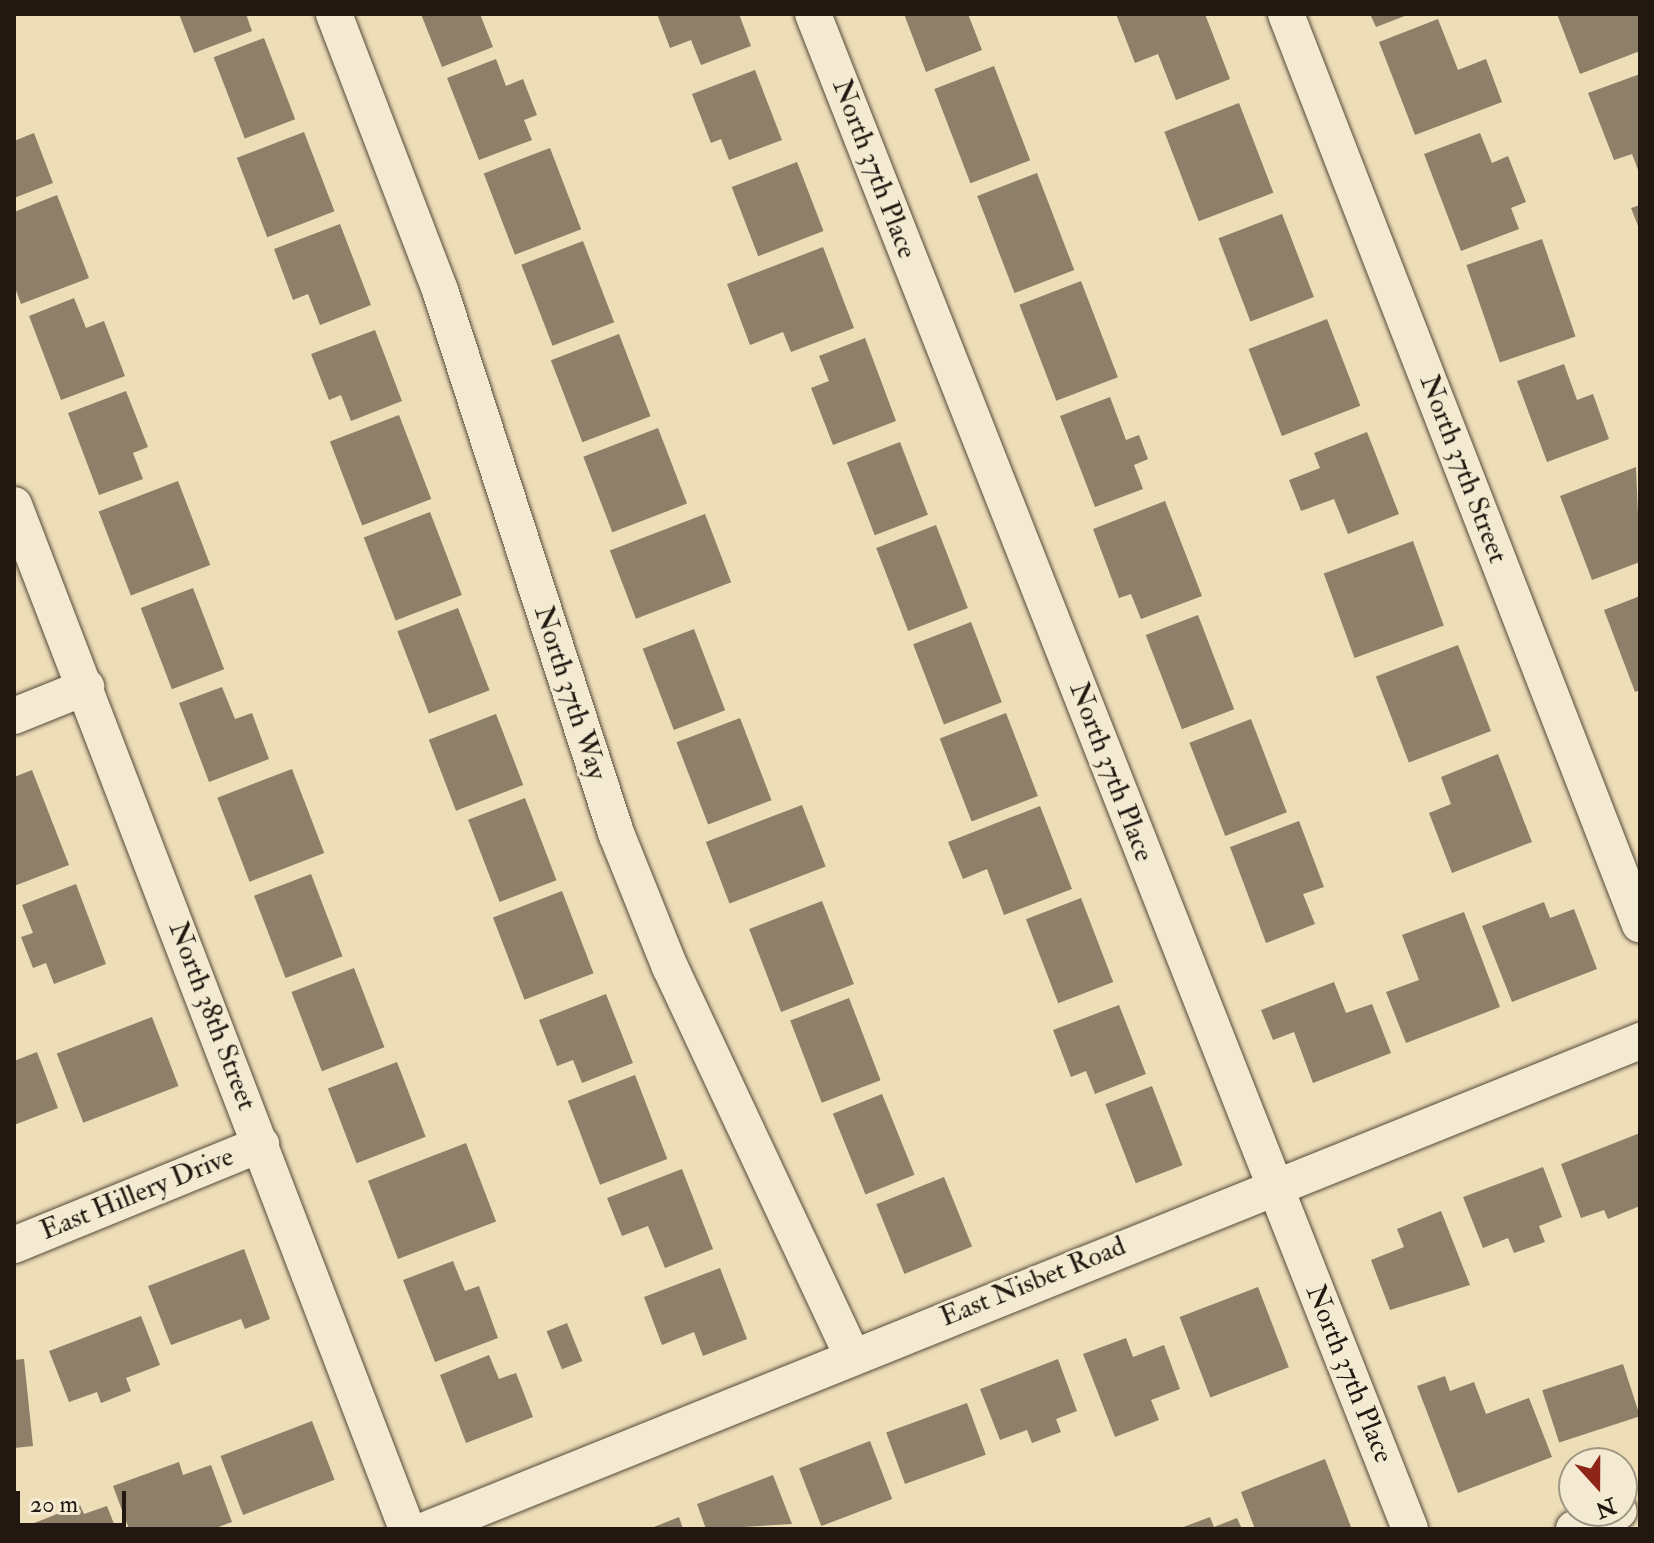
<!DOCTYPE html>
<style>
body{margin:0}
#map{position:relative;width:1654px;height:1543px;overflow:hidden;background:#eedeb8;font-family:"IM FELL Double Pica",serif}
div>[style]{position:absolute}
.building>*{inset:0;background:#8d7f68;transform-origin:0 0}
.roads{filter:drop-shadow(0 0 2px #564a3b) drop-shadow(0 0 2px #564a3b)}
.minor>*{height:36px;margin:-18px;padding:0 18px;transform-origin:18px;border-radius:18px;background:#f4ead1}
span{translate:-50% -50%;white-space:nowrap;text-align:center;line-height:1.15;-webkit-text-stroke:6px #f4ead1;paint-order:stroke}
.street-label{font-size:28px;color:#231811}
.frame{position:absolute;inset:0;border:16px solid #231811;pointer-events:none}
.north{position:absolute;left:1558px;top:1447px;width:80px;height:80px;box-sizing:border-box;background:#f4ead1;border:2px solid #a09684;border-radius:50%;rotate:159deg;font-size:22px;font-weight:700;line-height:32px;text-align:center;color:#231811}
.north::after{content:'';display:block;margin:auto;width:28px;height:36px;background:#8f2418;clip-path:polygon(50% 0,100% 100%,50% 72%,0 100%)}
.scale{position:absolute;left:16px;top:1491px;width:110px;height:36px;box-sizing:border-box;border:4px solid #231811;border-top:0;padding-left:10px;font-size:24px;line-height:28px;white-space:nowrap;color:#231811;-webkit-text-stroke:6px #f4ead1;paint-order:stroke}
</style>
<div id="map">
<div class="building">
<i style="clip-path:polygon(179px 14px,246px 14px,252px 31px,194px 53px)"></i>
<i style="clip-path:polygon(421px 14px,480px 14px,493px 47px,442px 67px)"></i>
<i style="clip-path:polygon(657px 14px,739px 14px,751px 46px,701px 65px,691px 40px,670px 48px)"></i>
<i style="clip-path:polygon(904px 14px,968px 14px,982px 50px,926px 72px)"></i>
<i style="clip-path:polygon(1116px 14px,1205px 14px,1230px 79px,1176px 100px,1158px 54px,1135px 63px)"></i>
<i style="clip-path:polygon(1370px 14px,1410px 14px,1376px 27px)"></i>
<i style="clip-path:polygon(1557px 14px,1638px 14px,1640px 51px,1580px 74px)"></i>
<i style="clip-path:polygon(1438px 19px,1458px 70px,1486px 59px,1502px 102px,1415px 135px,1379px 42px)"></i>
<i style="left:264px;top:38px;width:87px;height:54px;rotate:69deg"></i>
<i style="clip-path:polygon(496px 59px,506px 86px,523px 79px,537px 115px,524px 120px,532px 140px,479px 160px,447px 78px)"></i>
<i style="left:994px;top:66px;width:101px;height:64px;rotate:69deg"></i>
<i style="clip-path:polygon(755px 70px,782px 140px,729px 160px,721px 139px,711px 143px,692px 94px)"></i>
<i style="clip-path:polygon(1640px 74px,1640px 175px,1632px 154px,1614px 160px,1588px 93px)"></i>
<i style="left:1239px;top:103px;width:96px;height:80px;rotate:69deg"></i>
<i style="left:304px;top:132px;width:85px;height:72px;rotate:69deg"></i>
<i style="clip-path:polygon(34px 133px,53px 183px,14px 198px,14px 141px)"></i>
<i style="clip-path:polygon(1480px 133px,1492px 163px,1508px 156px,1526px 202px,1511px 208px,1519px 229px,1461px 251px,1424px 154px)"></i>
<i style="left:550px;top:148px;width:87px;height:71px;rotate:69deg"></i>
<i style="left:797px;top:162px;width:74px;height:70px;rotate:69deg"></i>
<i style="left:1037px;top:173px;width:104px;height:64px;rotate:69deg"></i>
<i style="clip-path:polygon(57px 195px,89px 278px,21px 304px,14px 285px,14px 212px)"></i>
<i style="clip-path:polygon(1640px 205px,1640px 231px,1631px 208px)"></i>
<i style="left:1282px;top:214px;width:89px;height:68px;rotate:69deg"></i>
<i style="clip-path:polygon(340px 224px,371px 305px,320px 325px,308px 294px,293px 300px,274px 249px)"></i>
<i style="left:1542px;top:239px;width:103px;height:80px;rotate:71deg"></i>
<i style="left:583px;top:241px;width:87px;height:66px;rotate:69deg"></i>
<i style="clip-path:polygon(823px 247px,854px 328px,791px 352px,783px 332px,750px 345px,727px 284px)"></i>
<i style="left:1081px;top:281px;width:103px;height:66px;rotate:69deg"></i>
<i style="clip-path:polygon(74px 298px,86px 328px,104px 321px,125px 376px,61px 400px,29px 316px)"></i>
<i style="left:1327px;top:319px;width:93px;height:84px;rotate:69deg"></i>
<i style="clip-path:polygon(375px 330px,402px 401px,351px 421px,341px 395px,329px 400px,311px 354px)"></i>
<i style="left:619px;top:334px;width:88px;height:73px;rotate:69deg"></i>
<i style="clip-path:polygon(865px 338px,896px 421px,833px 445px,811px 388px,829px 381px,819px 356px)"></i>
<i style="clip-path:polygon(1564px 364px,1577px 400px,1593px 394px,1609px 439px,1547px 462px,1517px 381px)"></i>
<i style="clip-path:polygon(126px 391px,148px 447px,133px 453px,143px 479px,99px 495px,68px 413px)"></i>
<i style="clip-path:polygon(1110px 397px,1126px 440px,1139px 435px,1148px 459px,1134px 465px,1143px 489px,1095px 507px,1060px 416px)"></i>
<i style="left:399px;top:415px;width:90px;height:74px;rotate:69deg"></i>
<i style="left:658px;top:428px;width:81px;height:80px;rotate:69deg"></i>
<i style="clip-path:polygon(1367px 432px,1399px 514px,1348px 534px,1334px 499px,1301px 511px,1289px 480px,1320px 468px,1314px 453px)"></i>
<i style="left:900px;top:442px;width:78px;height:57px;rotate:69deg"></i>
<i style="clip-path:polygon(1636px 467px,1640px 562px,1592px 580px,1560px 496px)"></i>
<i style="left:178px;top:481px;width:90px;height:85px;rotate:69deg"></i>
<i style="clip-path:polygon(1165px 501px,1202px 596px,1141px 619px,1131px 594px,1119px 598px,1093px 529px)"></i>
<i style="left:430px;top:512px;width:89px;height:71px;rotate:69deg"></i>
<i style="left:705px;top:514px;width:73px;height:102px;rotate:69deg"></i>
<i style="left:936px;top:525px;width:89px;height:64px;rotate:69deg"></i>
<i style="left:1413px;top:541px;width:90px;height:95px;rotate:70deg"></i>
<i style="left:193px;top:588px;width:87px;height:56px;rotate:69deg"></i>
<i style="clip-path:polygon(1640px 596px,1640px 690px,1635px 692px,1604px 610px)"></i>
<i style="left:458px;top:608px;width:88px;height:65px;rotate:69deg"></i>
<i style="left:1198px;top:615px;width:101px;height:56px;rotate:69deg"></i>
<i style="left:971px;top:622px;width:86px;height:62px;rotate:69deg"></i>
<i style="left:694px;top:629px;width:87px;height:55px;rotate:69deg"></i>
<i style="left:1458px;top:645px;width:92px;height:88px;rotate:69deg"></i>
<i style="clip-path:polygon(222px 687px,235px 719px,252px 713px,269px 759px,209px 782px,179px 703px)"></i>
<i style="left:1006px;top:713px;width:89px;height:71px;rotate:69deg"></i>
<i style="left:496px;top:714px;width:76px;height:72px;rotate:69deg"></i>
<i style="left:740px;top:718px;width:88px;height:68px;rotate:69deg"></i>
<i style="left:1251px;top:719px;width:100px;height:66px;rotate:69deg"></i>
<i style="clip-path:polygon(1498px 754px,1532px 842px,1452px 873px,1429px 813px,1451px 804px,1441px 777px)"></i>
<i style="left:292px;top:769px;width:90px;height:80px;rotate:69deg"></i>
<i style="clip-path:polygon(32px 770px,69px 865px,14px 886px,14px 777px)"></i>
<i style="left:525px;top:798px;width:88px;height:61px;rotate:69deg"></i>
<i style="left:802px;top:805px;width:66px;height:103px;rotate:69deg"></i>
<i style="clip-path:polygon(1040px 806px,1072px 889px,1004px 915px,987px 869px,963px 879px,948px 842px)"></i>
<i style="clip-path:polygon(1299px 821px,1324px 887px,1303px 894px,1315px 924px,1266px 943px,1230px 847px)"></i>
<i style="left:311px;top:874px;width:88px;height:61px;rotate:69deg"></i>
<i style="clip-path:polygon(76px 884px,106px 964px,54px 984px,46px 963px,33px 968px,21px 937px,33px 933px,22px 905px)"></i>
<i style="left:562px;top:891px;width:88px;height:74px;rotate:69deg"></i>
<i style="left:1081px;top:898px;width:90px;height:59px;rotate:69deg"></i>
<i style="left:822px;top:901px;width:89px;height:78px;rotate:69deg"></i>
<i style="clip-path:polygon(1544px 902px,1550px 918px,1574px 909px,1597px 969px,1512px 1002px,1482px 926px)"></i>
<i style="clip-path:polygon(1464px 912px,1500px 1007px,1406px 1043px,1386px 992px,1419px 980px,1402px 935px)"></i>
<i style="left:354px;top:968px;width:85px;height:67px;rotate:69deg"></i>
<i style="clip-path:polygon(1334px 982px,1346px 1013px,1372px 1004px,1391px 1053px,1313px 1083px,1294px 1032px,1273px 1040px,1261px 1010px)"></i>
<i style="clip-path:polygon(606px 994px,633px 1063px,582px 1083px,573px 1060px,557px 1066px,539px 1020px)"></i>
<i style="left:849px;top:998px;width:88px;height:63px;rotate:69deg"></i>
<i style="clip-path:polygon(1119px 1005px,1146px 1074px,1095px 1094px,1086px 1071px,1071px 1077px,1053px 1030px)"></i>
<i style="left:152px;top:1017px;width:74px;height:102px;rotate:69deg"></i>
<i style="clip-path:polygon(37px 1052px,58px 1108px,14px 1125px,14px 1061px)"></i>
<i style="left:397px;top:1062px;width:80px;height:74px;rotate:69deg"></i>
<i style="left:635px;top:1075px;width:90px;height:72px;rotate:69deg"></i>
<i style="left:1152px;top:1086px;width:85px;height:50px;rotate:69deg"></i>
<i style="left:882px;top:1094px;width:87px;height:53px;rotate:68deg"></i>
<i style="clip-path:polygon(1640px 1133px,1640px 1206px,1608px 1219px,1604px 1210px,1581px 1218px,1561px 1164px)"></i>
<i style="left:466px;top:1143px;width:84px;height:105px;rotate:69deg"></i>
<i style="clip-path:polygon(1543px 1167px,1562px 1217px,1539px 1226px,1545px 1242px,1514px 1253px,1508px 1238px,1483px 1248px,1463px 1197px)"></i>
<i style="clip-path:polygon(682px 1169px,713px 1249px,665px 1268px,648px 1226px,622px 1236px,607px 1198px)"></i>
<i style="left:944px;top:1177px;width:75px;height:73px;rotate:68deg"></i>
<i style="clip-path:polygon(1441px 1211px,1470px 1285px,1390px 1310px,1371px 1260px,1404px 1247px,1397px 1229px)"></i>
<i style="clip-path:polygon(244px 1249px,270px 1319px,245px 1329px,241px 1319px,171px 1345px,148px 1286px)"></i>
<i style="clip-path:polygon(453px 1261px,465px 1291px,479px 1286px,498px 1338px,435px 1362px,403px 1280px)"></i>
<i style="clip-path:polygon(720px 1268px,747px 1339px,703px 1356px,694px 1332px,662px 1345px,644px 1297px)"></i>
<i style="left:1258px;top:1287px;width:86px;height:84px;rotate:69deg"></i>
<i style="clip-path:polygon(141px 1316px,160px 1365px,126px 1378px,131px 1391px,101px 1403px,97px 1392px,69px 1402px,49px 1351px)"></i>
<i style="left:567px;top:1323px;width:41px;height:22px;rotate:68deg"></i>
<i style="clip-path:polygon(1126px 1338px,1133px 1357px,1164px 1345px,1180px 1389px,1151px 1400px,1159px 1420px,1115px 1437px,1083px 1354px)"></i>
<i style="clip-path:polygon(489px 1355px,499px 1379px,516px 1373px,533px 1417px,466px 1443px,440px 1375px)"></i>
<i style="clip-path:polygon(24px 1359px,33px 1446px,14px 1448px,14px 1360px)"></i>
<i style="clip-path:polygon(1058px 1359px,1077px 1411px,1056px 1419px,1061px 1432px,1032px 1443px,1027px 1430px,1000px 1440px,980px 1389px)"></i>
<i style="left:1623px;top:1364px;width:55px;height:85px;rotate:72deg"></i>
<i style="clip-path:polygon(1445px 1376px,1450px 1391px,1474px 1382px,1486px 1414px,1529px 1398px,1552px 1457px,1458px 1493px,1417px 1386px)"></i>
<i style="left:967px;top:1403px;width:55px;height:86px;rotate:70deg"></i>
<i style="left:312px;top:1421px;width:63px;height:98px;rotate:69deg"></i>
<i style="left:870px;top:1441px;width:62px;height:76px;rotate:69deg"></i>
<i style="clip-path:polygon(1325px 1459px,1351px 1527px,1255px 1529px,1241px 1492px)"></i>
<i style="clip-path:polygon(179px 1462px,183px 1475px,211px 1465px,232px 1522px,213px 1529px,129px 1529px,113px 1486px)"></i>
<i style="clip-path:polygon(773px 1475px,792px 1524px,706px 1529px,697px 1504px)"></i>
<i style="clip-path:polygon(80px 1505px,84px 1514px,107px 1506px,116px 1529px,19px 1529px)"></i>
<i style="clip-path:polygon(679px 1517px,683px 1529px,649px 1529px)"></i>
<i style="clip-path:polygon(1210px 1517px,1214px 1527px,1237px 1518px,1242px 1529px,1178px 1529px)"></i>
</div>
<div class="roads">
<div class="minor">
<i style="left:334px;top:14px;width:296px;rotate:69deg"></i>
<i style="left:440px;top:290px;width:571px;rotate:72.04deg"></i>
<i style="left:616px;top:833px;width:144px;rotate:68.1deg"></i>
<i style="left:670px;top:967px;width:427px;rotate:64.9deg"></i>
<i style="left:813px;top:14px;width:1628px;rotate:68.49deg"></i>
<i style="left:1286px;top:14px;width:977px;rotate:68.76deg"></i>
<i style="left:14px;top:505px;width:1097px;rotate:69deg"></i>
<i style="left:14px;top:716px;width:78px;rotate:-21.9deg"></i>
<i style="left:14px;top:1245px;width:267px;rotate:-22.2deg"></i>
<i style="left:428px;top:1529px;width:1307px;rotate:-21.93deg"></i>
<i style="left:1574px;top:1529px;width:48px;rotate:-21.8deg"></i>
</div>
</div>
<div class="street-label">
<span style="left:874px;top:169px;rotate:69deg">North 37th Place</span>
<span style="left:1463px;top:469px;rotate:69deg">North 37th Street</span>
<span style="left:570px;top:693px;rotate:72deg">North 37th Way</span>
<span style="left:1111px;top:772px;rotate:69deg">North 37th Place</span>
<span style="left:212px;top:1016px;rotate:69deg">North 38th Street</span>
<span style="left:137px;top:1194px;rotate:-22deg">East Hillery Drive</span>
<span style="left:1033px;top:1282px;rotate:-22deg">East Nisbet Road</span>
<span style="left:1349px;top:1374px;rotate:68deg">North 37th Place</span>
</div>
<div class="frame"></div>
<div class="north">N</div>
<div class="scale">20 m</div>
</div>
